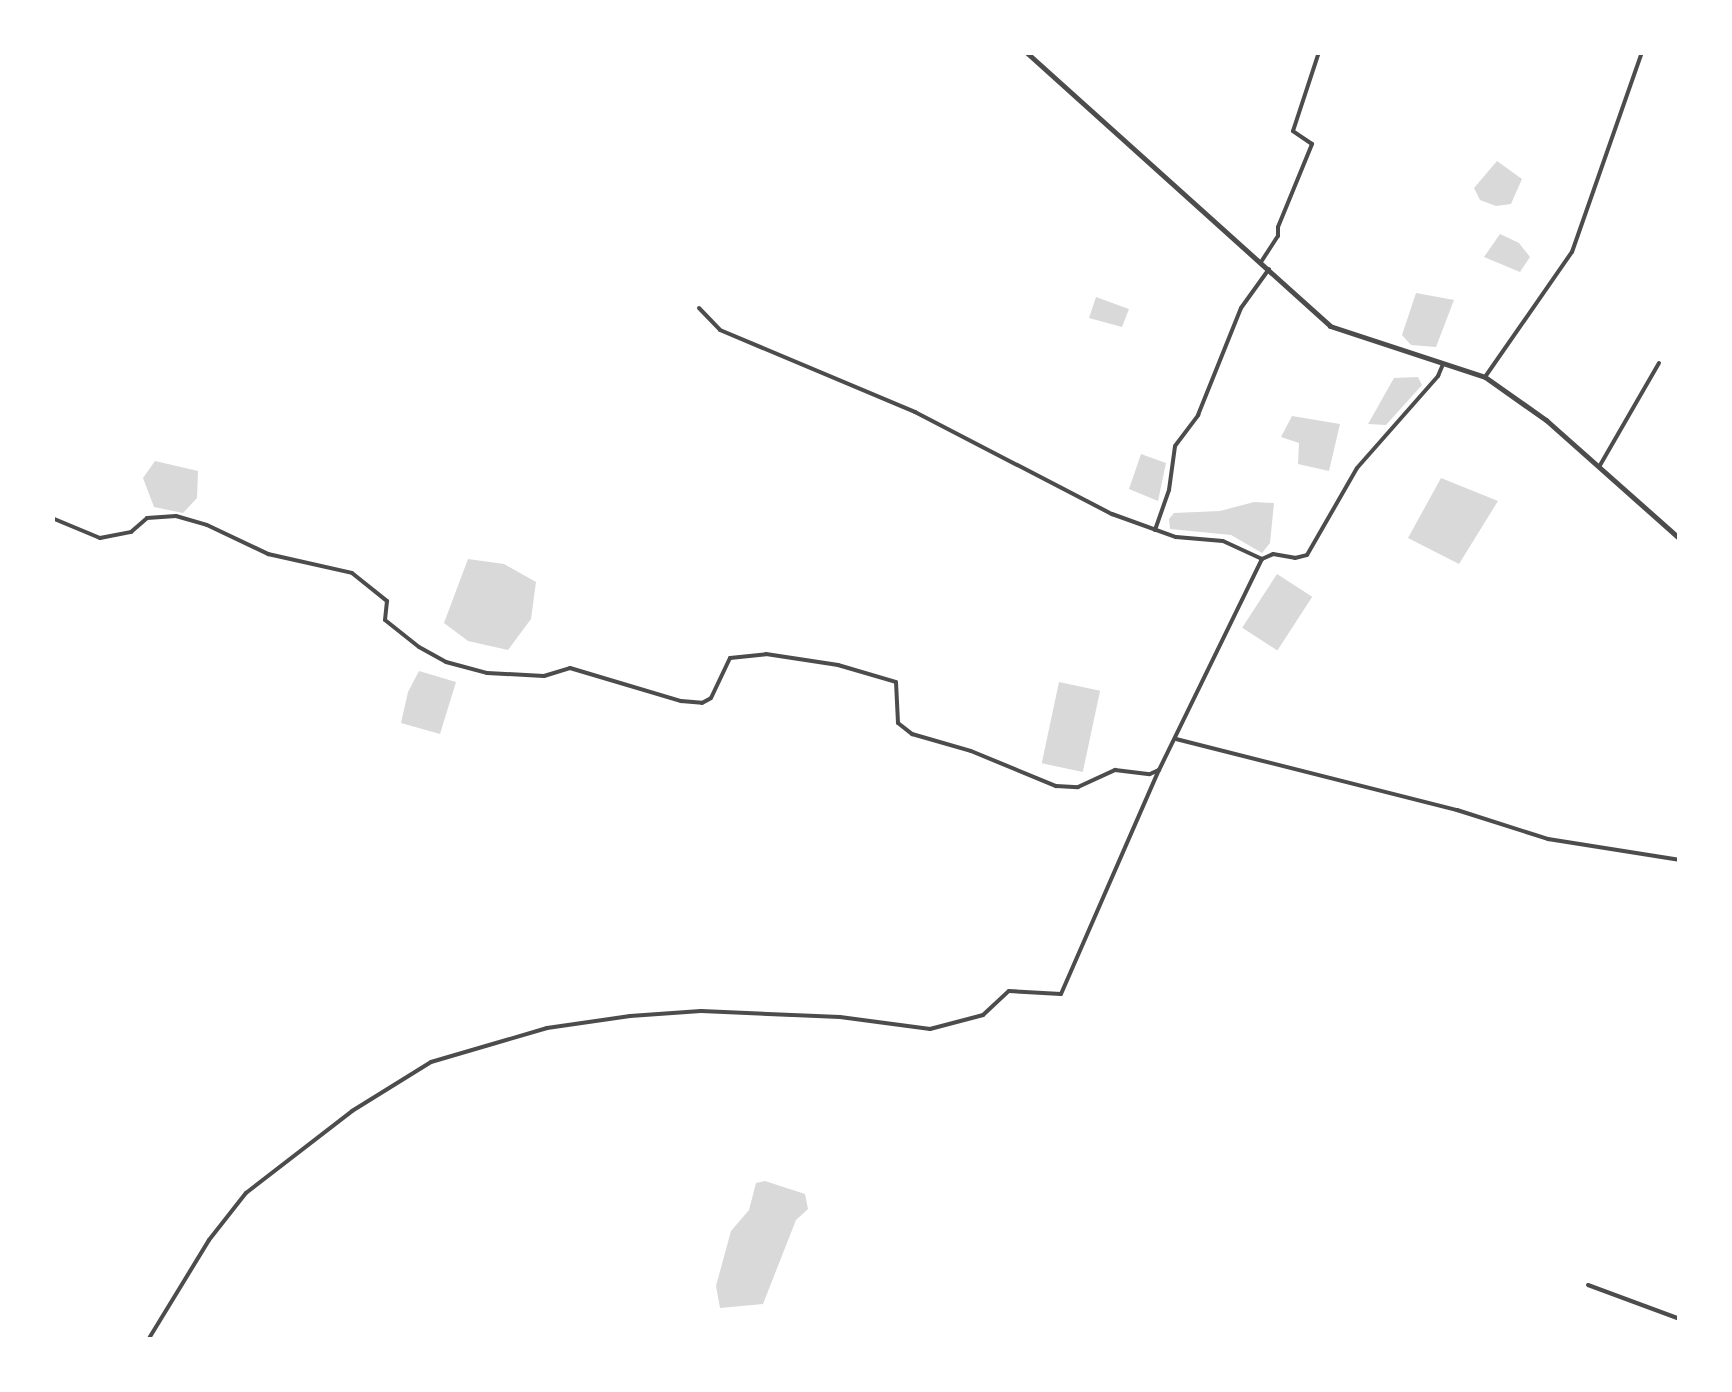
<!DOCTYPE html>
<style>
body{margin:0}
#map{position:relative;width:1732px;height:1392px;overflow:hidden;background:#fff;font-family:"Fira Sans",sans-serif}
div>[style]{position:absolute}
.water>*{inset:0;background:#d9d9d9;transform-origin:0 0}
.minor>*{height:4px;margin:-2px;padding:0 2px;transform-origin:2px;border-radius:2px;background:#4c4c4c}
.tertiary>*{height:5px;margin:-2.5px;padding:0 2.5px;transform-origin:2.5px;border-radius:2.5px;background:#4c4c4c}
span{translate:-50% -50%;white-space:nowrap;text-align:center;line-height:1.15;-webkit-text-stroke:10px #fff;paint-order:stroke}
.frame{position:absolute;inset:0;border:55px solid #fff;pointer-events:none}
</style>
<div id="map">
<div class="water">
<i style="clip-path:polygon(1497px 161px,1522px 179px,1511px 204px,1496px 206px,1480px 200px,1474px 188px)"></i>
<i style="clip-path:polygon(1500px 234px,1519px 243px,1530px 257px,1520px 272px,1484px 257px)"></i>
<i style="clip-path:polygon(1416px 293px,1454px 300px,1436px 347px,1411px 345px,1402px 335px)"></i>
<i style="clip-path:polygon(1096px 297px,1129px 309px,1122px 327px,1089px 318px)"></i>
<i style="clip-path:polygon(1418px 377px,1422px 385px,1386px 425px,1368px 424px,1394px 378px)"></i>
<i style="clip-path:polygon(1292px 416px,1340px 424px,1329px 471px,1298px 464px,1299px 443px,1281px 437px)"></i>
<i style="clip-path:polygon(1141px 454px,1166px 463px,1158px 501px,1129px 489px)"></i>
<i style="clip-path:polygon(155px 461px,198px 471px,197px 498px,183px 513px,154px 507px,143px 478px)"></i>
<i style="clip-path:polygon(1441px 478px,1498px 501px,1459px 564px,1408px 538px)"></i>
<i style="clip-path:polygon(1254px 502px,1274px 503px,1270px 543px,1262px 553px,1231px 535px,1170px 529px,1169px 519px,1174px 513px,1220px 511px)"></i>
<i style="clip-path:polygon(468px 559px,504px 564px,536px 582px,531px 619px,508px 650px,468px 641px,444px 623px)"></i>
<i style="left:1277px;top:574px;width:42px;height:64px;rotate:33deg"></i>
<i style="clip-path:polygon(419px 671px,456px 682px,440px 734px,401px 723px,408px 692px)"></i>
<i style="left:1059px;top:682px;width:42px;height:83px;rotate:12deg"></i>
<i style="clip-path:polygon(765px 1181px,805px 1194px,808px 1209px,796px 1220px,763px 1304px,720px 1308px,716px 1286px,731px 1231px,749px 1210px,756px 1183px)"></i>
</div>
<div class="minor">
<i style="left:1261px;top:262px;width:31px;rotate:-57deg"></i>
<i style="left:1278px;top:236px;width:9px;rotate:-90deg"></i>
<i style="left:1278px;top:227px;width:90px;rotate:-67.7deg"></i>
<i style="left:1312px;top:144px;width:23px;rotate:-146deg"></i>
<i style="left:1293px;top:131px;width:83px;rotate:-71.8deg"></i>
<i style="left:699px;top:308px;width:30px;rotate:46deg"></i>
<i style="left:720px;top:330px;width:212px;rotate:22.8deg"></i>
<i style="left:915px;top:412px;width:222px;rotate:27.4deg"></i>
<i style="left:1112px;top:514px;width:68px;rotate:19.8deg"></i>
<i style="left:1176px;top:537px;width:47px;rotate:4.9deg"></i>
<i style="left:1223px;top:541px;width:43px;rotate:24.8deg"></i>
<i style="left:1485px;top:377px;width:152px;rotate:-55.2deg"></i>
<i style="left:1572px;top:252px;width:212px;rotate:-70.7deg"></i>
<i style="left:1599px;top:467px;width:120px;rotate:-60deg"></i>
<i style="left:52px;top:518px;width:52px;rotate:22.6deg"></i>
<i style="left:100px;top:538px;width:32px;rotate:-11deg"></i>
<i style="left:131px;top:532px;width:21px;rotate:-41deg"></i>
<i style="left:147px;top:518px;width:29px;rotate:-4deg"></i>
<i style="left:176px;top:516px;width:32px;rotate:16deg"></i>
<i style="left:207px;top:525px;width:68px;rotate:25.4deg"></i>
<i style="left:268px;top:554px;width:86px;rotate:12.7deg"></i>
<i style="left:352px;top:573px;width:45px;rotate:38.7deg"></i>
<i style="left:387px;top:601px;width:19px;rotate:96deg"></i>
<i style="left:385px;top:620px;width:43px;rotate:38.5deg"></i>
<i style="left:419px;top:647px;width:31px;rotate:29deg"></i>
<i style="left:446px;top:662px;width:42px;rotate:15deg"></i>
<i style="left:487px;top:673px;width:57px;rotate:3deg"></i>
<i style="left:544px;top:676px;width:27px;rotate:-17deg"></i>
<i style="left:570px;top:668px;width:116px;rotate:16.6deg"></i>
<i style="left:681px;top:701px;width:21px;rotate:5deg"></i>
<i style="left:702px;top:703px;width:10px;rotate:-29deg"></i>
<i style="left:711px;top:698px;width:44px;rotate:-64.6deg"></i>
<i style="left:730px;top:658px;width:36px;rotate:-6deg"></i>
<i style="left:766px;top:654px;width:73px;rotate:8.7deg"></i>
<i style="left:838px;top:665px;width:60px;rotate:16.3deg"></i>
<i style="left:896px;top:682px;width:41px;rotate:87.2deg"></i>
<i style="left:898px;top:723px;width:18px;rotate:38deg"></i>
<i style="left:912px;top:734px;width:61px;rotate:16.1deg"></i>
<i style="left:971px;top:751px;width:92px;rotate:22.4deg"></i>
<i style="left:1056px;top:786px;width:22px;rotate:3deg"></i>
<i style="left:1078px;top:787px;width:41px;rotate:-24.7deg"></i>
<i style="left:1115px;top:770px;width:35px;rotate:7deg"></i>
<i style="left:1150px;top:774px;width:10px;rotate:-24deg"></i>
<i style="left:1159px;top:770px;width:235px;rotate:-64deg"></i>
<i style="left:1262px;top:559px;width:12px;rotate:-24deg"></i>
<i style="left:1273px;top:554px;width:22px;rotate:10deg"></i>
<i style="left:1295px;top:558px;width:12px;rotate:-14deg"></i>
<i style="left:1307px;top:555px;width:100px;rotate:-60.1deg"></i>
<i style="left:1357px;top:468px;width:123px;rotate:-48.6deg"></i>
<i style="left:1438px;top:376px;width:13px;rotate:-67deg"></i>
<i style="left:1155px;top:530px;width:42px;rotate:-70.7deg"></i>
<i style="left:1169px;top:490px;width:44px;rotate:-82.2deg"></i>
<i style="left:1175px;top:446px;width:39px;rotate:-53deg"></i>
<i style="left:1198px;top:415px;width:115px;rotate:-68.1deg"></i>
<i style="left:1241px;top:308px;width:48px;rotate:-54.3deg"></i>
<i style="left:1176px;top:739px;width:290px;rotate:14.2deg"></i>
<i style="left:1457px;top:810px;width:96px;rotate:17.7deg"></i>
<i style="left:1548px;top:839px;width:134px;rotate:9deg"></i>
<i style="left:1588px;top:1285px;width:98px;rotate:20.3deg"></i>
<i style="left:148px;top:1340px;width:117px;rotate:-58.6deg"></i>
<i style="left:209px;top:1240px;width:60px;rotate:-51.8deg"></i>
<i style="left:246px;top:1193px;width:134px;rotate:-37.7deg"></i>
<i style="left:352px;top:1111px;width:93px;rotate:-31.8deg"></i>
<i style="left:431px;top:1062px;width:121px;rotate:-16.3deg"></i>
<i style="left:547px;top:1028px;width:84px;rotate:-8.2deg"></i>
<i style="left:630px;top:1016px;width:71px;rotate:-4deg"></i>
<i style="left:701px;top:1011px;width:139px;rotate:2.5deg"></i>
<i style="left:840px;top:1017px;width:91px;rotate:7.6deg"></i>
<i style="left:930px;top:1029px;width:55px;rotate:-14.8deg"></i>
<i style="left:983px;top:1015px;width:35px;rotate:-43deg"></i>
<i style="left:1009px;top:991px;width:52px;rotate:3.3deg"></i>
<i style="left:1061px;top:994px;width:244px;rotate:-66.4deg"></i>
</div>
<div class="tertiary">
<i style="left:1026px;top:52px;width:409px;rotate:42deg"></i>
<i style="left:1330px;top:326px;width:163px;rotate:18.2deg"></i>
<i style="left:1485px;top:377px;width:75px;rotate:35.2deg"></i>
<i style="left:1546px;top:420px;width:179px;rotate:41.6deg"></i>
</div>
<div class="frame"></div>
</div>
